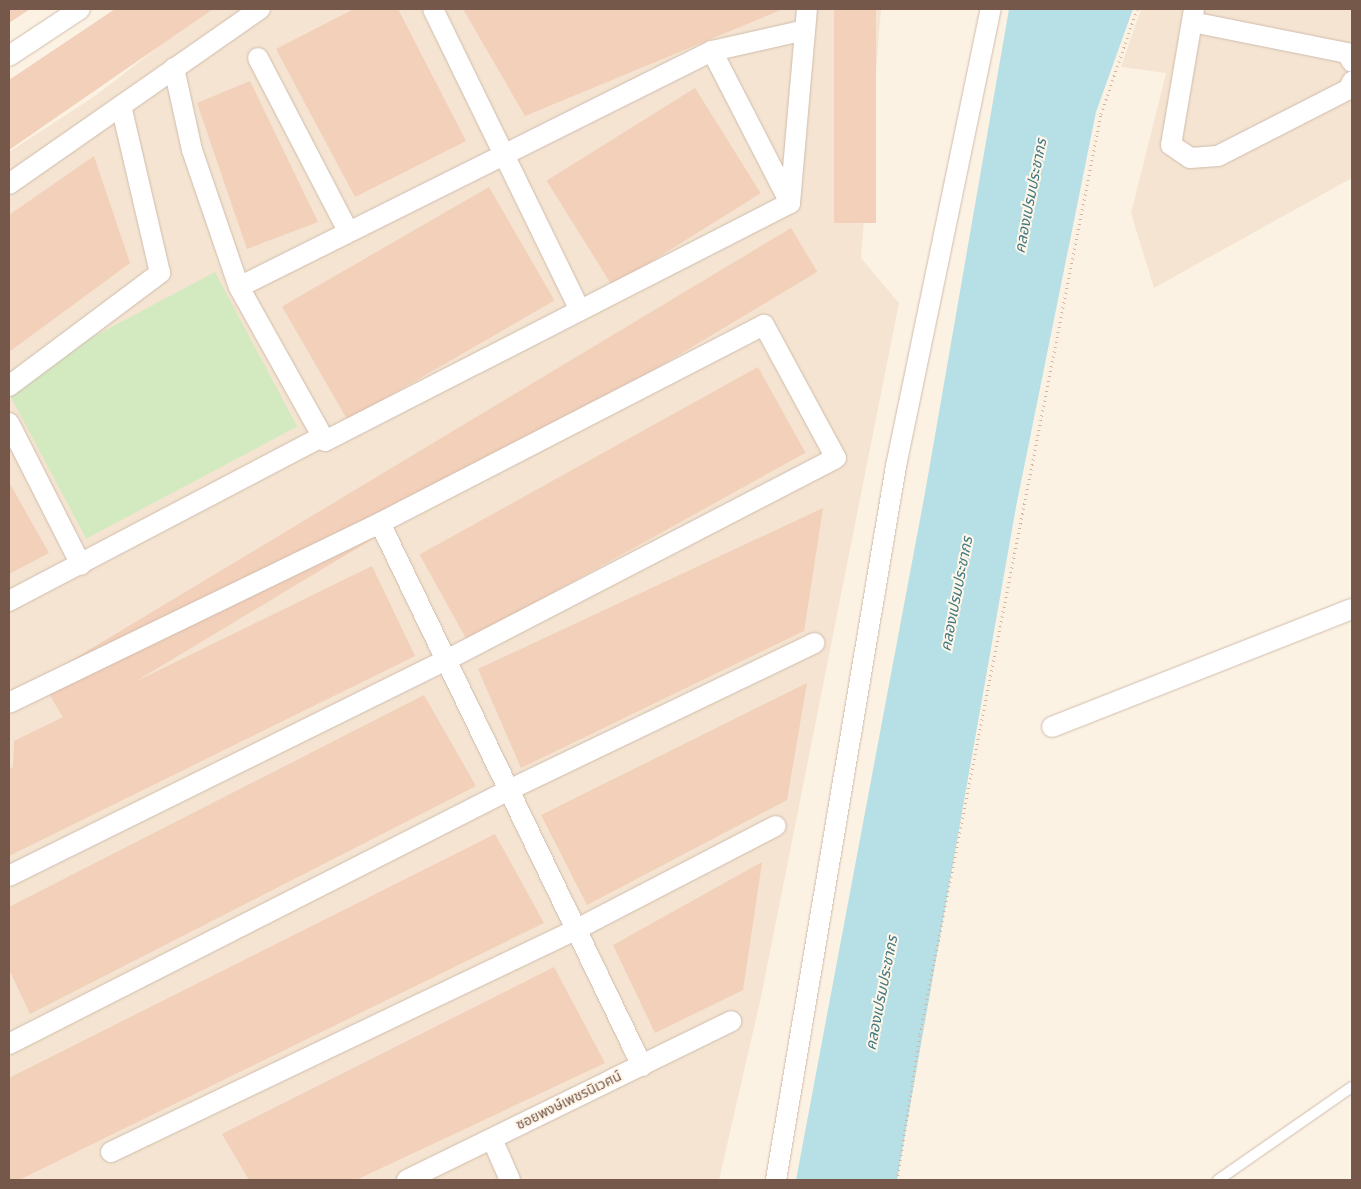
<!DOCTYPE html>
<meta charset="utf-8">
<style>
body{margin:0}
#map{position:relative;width:1361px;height:1189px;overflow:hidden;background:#fcf2e3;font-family:"Source Sans 3","Noto Sans Thai",sans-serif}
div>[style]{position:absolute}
.residential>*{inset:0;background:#f4e4d1}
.green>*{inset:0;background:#d3eac1;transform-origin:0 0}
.water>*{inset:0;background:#b7e0e6}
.building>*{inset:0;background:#f2d0ba;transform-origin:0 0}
.path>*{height:3px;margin-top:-1.5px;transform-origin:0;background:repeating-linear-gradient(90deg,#d7b39e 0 1px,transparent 0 5px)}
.roads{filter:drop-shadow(0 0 1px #d0bcad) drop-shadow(0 0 1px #d0bcad)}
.service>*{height:10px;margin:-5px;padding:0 5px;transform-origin:5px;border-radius:5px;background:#fff}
.minor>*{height:20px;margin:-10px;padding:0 10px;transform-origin:10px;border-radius:10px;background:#fff}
span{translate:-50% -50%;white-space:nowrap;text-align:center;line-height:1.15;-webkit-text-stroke:4px #fff6ea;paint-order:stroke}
.street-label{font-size:14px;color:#755849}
.water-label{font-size:15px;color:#3f7882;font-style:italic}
.frame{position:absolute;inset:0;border:10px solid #755849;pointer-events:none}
</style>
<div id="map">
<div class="residential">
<i style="clip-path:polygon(207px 9px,881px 9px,861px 258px,899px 303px,761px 997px,719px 1180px,9px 1180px,9px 152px,95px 96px)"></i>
<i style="clip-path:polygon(1141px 9px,1352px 9px,1352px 178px,1154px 288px,1131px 213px,1166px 73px,1121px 67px)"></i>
</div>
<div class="green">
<i style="left:215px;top:272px;width:175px;height:239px;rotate:62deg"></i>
</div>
<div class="water">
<i style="clip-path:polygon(1009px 9px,1133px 9px,1096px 112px,1016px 507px,897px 1180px,796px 1180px,925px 493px)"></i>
</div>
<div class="building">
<i style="clip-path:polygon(9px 9px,30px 9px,9px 23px)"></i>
<i style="clip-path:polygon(115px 9px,213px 9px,9px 150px,9px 80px)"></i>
<i style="clip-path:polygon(354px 9px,398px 9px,466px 141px,355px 197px,276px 49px)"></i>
<i style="clip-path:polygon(463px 9px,783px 9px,525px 116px)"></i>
<i style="left:834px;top:9px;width:42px;height:214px"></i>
<i style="clip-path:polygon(250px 81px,318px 222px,247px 249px,197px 103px)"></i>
<i style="left:695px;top:88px;width:124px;height:175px;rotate:58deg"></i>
<i style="clip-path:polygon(94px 156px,130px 263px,9px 352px,9px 215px)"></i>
<i style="left:489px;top:187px;width:131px;height:239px;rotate:60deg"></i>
<i style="left:791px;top:228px;width:51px;height:876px;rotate:59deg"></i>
<i style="left:758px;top:367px;width:98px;height:387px;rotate:61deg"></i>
<i style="clip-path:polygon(9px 482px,49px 553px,9px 574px)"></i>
<i style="clip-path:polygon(823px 508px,804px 631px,521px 768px,478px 669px)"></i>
<i style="clip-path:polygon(372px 566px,415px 656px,9px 856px,9px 769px,13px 767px,14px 741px)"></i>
<i style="clip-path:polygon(807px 683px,787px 800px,587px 905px,541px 815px)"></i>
<i style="clip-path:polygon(424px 695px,476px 786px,30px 1014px,9px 969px,9px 907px)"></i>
<i style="clip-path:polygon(495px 834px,544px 923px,19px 1180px,9px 1180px,9px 1078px)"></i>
<i style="clip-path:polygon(762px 862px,743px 990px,655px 1033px,613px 945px)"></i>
<i style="clip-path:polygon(554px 967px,605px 1063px,356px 1180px,249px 1180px,222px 1134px)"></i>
</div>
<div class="path">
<i style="left:897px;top:1180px;width:148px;rotate:-81deg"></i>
<i style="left:920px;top:1034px;width:938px;rotate:-78.87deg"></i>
<i style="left:1101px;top:114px;width:111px;rotate:-71.1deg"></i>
</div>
<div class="roads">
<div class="service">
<i style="left:1218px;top:1180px;width:163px;rotate:-34.8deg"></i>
</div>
<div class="minor">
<i style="left:433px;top:9px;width:335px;rotate:64deg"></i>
<i style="left:1194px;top:9px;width:138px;rotate:99.6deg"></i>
<i style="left:1171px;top:145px;width:23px;rotate:34deg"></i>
<i style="left:1190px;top:158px;width:28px;rotate:-4deg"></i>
<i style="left:1218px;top:156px;width:147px;rotate:-27.1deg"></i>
<i style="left:1349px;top:89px;width:8px;rotate:-67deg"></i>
<i style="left:1192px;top:22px;width:158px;rotate:11.3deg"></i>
<i style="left:1347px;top:53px;width:10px;rotate:61deg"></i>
<i style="left:712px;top:51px;width:171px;rotate:62.8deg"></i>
<i style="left:790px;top:203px;width:195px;rotate:-85deg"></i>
<i style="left:9px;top:56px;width:85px;rotate:-33.5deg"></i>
<i style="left:258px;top:58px;width:195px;rotate:62.5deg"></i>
<i style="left:174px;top:68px;width:84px;rotate:77.6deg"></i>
<i style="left:192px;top:150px;width:145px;rotate:71.1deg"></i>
<i style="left:9px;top:184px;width:306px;rotate:-34.9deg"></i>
<i style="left:790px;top:203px;width:522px;rotate:152.9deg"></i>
<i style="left:325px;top:441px;width:176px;rotate:-119.2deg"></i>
<i style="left:239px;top:287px;width:529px;rotate:-26.52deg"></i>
<i style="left:712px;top:51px;width:95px;rotate:-12.7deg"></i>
<i style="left:9px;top:386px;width:189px;rotate:-36.8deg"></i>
<i style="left:160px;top:273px;width:171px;rotate:-103.1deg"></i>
<i style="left:9px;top:423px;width:159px;rotate:63.1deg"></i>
<i style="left:380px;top:523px;width:603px;rotate:64.24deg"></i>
<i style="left:9px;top:601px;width:352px;rotate:-27.7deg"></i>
<i style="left:9px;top:703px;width:412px;rotate:-25.9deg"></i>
<i style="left:380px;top:523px;width:432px;rotate:-27.3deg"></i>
<i style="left:764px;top:325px;width:151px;rotate:61.6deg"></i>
<i style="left:836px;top:458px;width:439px;rotate:152.6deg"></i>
<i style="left:446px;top:660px;width:487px;rotate:153.7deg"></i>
<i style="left:1052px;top:727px;width:322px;rotate:-21.5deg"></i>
<i style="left:9px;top:1044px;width:561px;rotate:-26.93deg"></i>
<i style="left:509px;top:790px;width:339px;rotate:-25.7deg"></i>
<i style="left:492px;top:1139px;width:45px;rotate:66.3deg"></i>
<i style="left:111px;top:1152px;width:514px;rotate:-25.57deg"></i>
<i style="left:575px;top:930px;width:226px;rotate:-27.4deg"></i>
<i style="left:407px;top:1180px;width:361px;rotate:-26.1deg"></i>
<i style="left:776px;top:1180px;width:724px;rotate:-80.46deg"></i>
<i style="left:896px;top:466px;width:467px;rotate:-78.3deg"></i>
</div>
</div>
<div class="street-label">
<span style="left:569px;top:1101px;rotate:-26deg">ซอยพงษ์เพชรนิเวศน์</span>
</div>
<div class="water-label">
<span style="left:1031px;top:196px;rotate:-79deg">คลองเปรมประชากร</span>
<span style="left:957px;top:594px;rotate:-79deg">คลองเปรมประชากร</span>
<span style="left:882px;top:993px;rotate:-79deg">คลองเปรมประชากร</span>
</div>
<div class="frame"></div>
</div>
